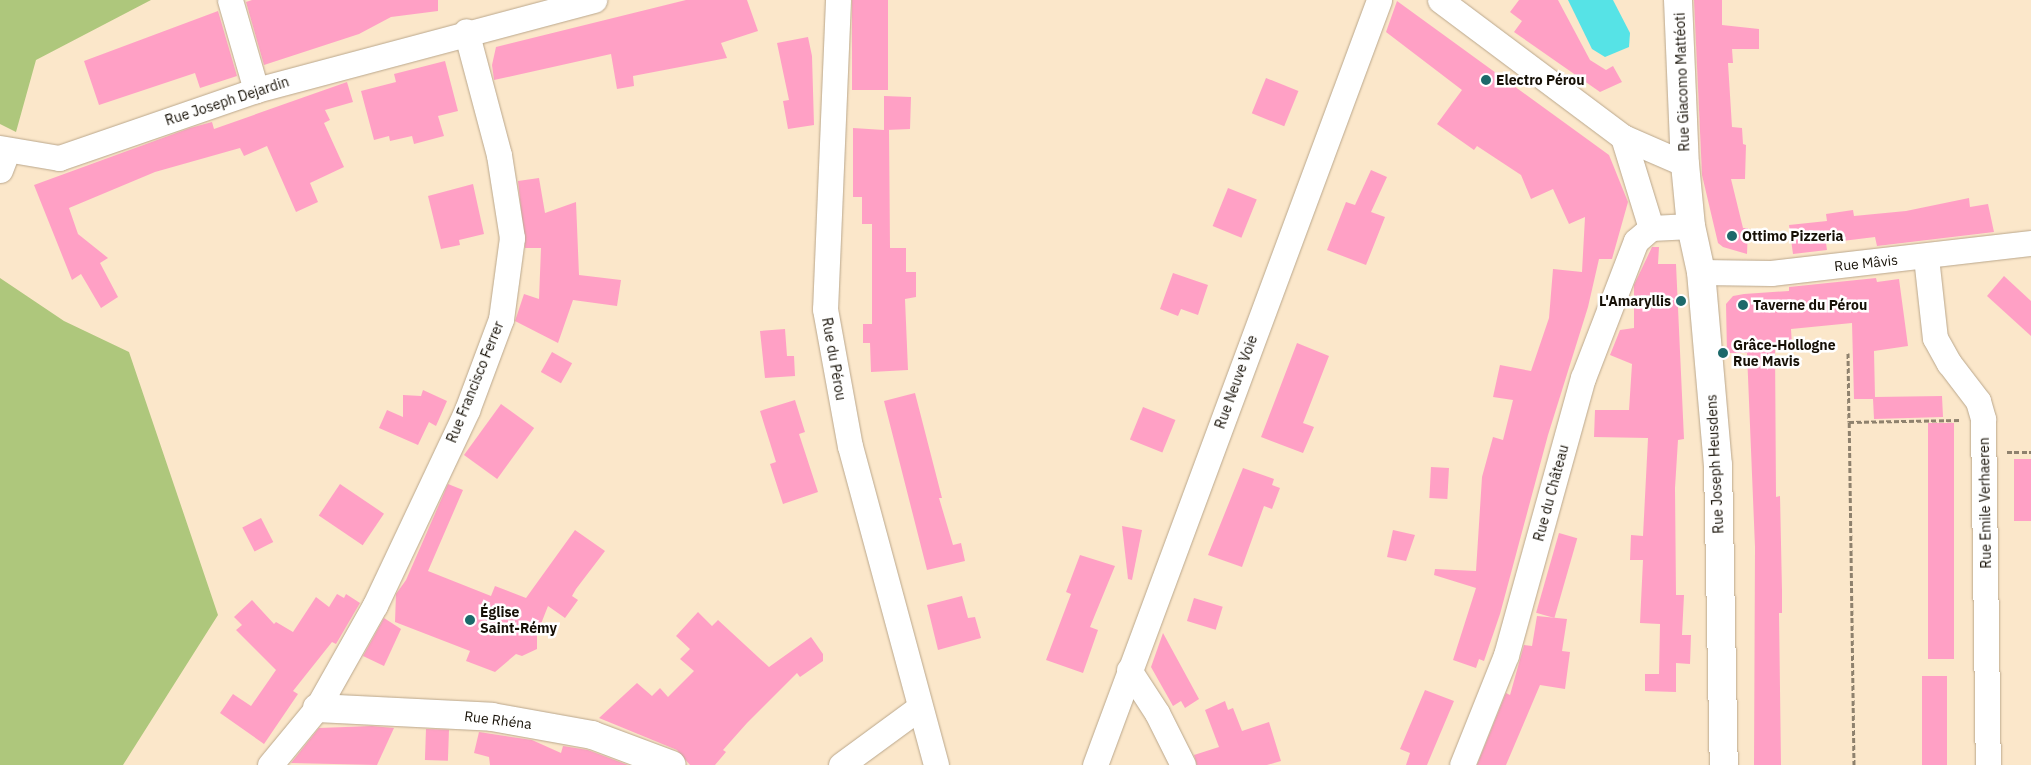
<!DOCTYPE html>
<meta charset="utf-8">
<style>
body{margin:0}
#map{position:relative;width:2031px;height:765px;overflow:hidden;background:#fbe7ca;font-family:"IBM Plex Sans",sans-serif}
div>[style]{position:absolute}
.green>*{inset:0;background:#aec77c}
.water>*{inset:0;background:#56e3e6}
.building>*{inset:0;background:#ffa0c5;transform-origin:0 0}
.path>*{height:3px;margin-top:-1.5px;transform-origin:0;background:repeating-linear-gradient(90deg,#8e816d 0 5px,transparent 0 7.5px)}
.roads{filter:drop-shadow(0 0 1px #baa78c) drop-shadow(0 0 1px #baa78c)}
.street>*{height:25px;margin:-12.5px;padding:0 12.5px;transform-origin:12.5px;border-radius:12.5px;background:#fff}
.secondary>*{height:28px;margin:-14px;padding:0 14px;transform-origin:14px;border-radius:14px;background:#fff}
.dots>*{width:14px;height:14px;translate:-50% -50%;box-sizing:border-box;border:2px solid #fff;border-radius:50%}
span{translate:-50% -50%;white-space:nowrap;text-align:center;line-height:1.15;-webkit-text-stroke:5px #fff;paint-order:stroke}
.poi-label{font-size:14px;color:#161006;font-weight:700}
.left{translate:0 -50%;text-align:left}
.right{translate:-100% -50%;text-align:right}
.street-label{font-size:14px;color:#161006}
</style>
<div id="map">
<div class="green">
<i style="clip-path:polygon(0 0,151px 0,36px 60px,16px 132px,0 124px)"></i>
<i style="clip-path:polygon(0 278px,64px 321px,129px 352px,218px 615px,123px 765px,0 765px)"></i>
</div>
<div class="water">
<i style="clip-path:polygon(1568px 0,1613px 0,1630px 33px,1629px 47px,1605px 57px,1592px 49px)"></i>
</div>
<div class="building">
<i style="clip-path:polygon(252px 0,438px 0,438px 11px,391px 17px,359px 34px,264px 65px,246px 2px)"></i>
<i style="clip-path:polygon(686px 0,747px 0,758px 31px,721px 43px,727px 58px,633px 76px,634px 86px,617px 89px,611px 54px,494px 80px,492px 65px,496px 47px)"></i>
<i style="left:852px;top:0;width:36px;height:90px"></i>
<i style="clip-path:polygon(1519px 0,1558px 0,1590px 60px,1606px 70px,1613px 66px,1622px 82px,1600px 92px,1514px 32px,1522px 21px,1510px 12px)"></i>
<i style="clip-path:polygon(1694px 0,1722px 0,1722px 25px,1759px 29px,1759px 49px,1732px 49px,1733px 63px,1728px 63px,1732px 127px,1742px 128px,1743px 144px,1746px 145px,1745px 179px,1731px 179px,1743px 228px,1748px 228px,1747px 254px,1723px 247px,1718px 243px,1702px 175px)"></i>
<i style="clip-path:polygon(1397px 1px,1609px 155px,1628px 202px,1612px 259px,1599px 259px,1588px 307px,1548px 435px,1500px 614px,1484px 661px,1479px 659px,1476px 668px,1453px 660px,1476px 588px,1434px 575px,1435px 569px,1476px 571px,1482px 477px,1493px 437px,1503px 440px,1513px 400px,1493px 397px,1500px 365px,1531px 371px,1549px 318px,1553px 269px,1582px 272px,1585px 217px,1569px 224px,1553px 189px,1531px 199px,1521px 175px,1477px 146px,1474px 150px,1437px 124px,1462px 90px,1386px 32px)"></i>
<i style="clip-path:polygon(218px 11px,237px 76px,200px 88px,195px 73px,99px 105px,84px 61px)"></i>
<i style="clip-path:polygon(808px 37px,812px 56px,814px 125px,788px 129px,783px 101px,789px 100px,777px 43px)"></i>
<i style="clip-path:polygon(445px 61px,458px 111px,438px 116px,444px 136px,414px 144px,412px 136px,390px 141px,389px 136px,374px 140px,361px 91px,396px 82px,394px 74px)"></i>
<i style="left:1266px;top:78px;width:35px;height:38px;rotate:22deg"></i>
<i style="clip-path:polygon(347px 82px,353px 102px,325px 110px,330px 120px,324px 123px,344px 167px,310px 183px,318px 202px,296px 212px,267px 146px,244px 156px,240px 148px,155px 172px,69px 208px,78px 234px,108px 258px,100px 263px,118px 297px,101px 308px,81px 274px,72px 280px,34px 185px,190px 128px,212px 122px,214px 129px)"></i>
<i style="clip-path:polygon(884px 96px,911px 97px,910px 129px,886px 130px,889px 130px,890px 248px,906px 248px,906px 272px,916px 272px,916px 297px,905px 299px,908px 370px,871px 372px,870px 343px,863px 343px,863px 324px,872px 324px,872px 224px,862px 224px,862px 197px,853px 197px,853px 128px,884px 130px)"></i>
<i style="clip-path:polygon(1371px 170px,1387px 177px,1371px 212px,1385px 217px,1366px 265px,1327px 250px,1346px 202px,1355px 205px)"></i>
<i style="clip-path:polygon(539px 178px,545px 213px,576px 202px,579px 275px,621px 280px,617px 306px,573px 300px,558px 343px,515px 321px,524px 294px,539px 299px,541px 248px,525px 248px,518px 181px)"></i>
<i style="clip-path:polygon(473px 184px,484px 234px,459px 240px,460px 245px,441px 249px,428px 196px)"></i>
<i style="left:1228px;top:188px;width:31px;height:41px;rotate:22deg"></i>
<i style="clip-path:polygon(1969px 198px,1970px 207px,1988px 204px,1994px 232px,1877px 246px,1875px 237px,1826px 243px,1827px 250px,1793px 254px,1789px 225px,1827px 221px,1826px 214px,1853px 210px,1854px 216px,1906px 211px)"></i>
<i style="clip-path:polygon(1652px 247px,1659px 247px,1658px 264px,1676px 264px,1684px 439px,1678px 440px,1675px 488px,1676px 595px,1684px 595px,1682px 635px,1691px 635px,1690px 664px,1676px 663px,1676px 692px,1645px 691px,1645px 674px,1659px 674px,1660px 624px,1640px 623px,1643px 560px,1630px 560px,1631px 535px,1643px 536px,1648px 438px,1594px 437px,1595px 410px,1629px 410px,1632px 364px,1610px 355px,1620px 330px,1634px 328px,1634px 285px)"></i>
<i style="clip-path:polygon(1173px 273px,1208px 285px,1198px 315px,1181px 309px,1178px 316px,1160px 309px)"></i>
<i style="clip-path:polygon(2004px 276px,2031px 301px,2031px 336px,1987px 296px)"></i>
<i style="clip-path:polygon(1876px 278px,1877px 282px,1899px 279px,1908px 346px,1874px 351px,1875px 397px,1942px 396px,1943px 417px,1874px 419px,1873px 399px,1854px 399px,1852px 323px,1791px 329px,1792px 345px,1775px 345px,1776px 497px,1780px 496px,1782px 590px,1782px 613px,1779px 613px,1781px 765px,1754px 765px,1755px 547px,1747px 353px,1727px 353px,1726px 304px,1733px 296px,1744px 294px,1789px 291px,1789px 287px)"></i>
<i style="clip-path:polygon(785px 329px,787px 356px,794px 356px,795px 376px,765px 378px,760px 331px)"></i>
<i style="clip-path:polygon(1297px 343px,1329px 356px,1303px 423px,1314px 427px,1303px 453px,1261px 437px)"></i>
<i style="left:552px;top:352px;width:23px;height:23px;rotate:29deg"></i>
<i style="clip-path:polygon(423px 390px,447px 401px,436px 426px,429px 422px,418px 445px,379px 428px,387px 410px,403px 417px,403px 395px,421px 396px)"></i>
<i style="clip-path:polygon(915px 393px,942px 498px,939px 498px,953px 545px,961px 543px,965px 561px,927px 570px,884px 401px)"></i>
<i style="clip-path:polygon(795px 400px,805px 432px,799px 434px,818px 492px,783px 504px,770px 464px,776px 462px,760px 411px)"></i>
<i style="left:501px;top:404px;width:41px;height:63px;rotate:36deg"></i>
<i style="left:1143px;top:407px;width:35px;height:35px;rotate:22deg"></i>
<i style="left:1928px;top:423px;width:26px;height:236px"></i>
<i style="left:2014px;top:459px;width:17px;height:62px"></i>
<i style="left:1431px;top:467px;width:18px;height:31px;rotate:3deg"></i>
<i style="clip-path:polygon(1243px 468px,1274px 479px,1272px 485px,1280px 488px,1272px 509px,1264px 506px,1242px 567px,1208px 555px)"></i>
<i style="left:340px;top:484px;width:53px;height:38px;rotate:34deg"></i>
<i style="clip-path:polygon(448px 484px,463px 490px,428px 571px,491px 596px,495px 586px,526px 598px,575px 530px,605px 551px,576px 589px,572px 596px,578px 600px,565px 618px,548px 606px,537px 634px,537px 649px,522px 656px,516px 654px,495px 672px,466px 661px,470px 651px,395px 622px,396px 594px,406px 580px)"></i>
<i style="left:261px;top:518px;width:27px;height:21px;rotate:63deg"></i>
<i style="clip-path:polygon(1122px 526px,1142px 530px,1132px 580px,1128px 579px)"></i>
<i style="clip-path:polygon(1393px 530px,1415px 535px,1406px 561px,1387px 557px)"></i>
<i style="left:1559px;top:533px;width:19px;height:83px;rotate:16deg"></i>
<i style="clip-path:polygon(1080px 555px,1115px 566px,1090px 627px,1098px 630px,1083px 673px,1046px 660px,1071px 594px,1066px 592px)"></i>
<i style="clip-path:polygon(337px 594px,344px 598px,346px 594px,360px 603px,336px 644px,332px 642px,293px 691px,298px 694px,264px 744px,220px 713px,233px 694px,251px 706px,276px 670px,236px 630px,242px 625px,234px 617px,252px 600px,274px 624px,276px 622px,293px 632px,316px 597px,329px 607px)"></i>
<i style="clip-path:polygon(962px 596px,968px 618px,975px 617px,981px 638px,938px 650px,927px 605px)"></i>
<i style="left:1194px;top:598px;width:30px;height:24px;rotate:17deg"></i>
<i style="clip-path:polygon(698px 612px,712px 626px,718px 620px,769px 667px,811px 637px,823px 654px,823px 661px,800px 677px,797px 673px,747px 723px,723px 750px,726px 752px,715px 765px,690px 765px,677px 750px,599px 718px,637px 683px,652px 696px,660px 688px,668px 697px,694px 671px,680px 659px,690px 649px,676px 636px)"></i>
<i style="clip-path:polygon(1537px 616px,1567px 619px,1562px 651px,1570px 652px,1565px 689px,1540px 685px,1506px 765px,1477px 765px,1506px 693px,1510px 695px,1524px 645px,1532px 646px)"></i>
<i style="clip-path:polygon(384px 618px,401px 629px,384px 666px,363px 656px)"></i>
<i style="clip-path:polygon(1163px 633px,1199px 699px,1185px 708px,1181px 701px,1173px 706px,1151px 667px)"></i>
<i style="left:1922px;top:676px;width:25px;height:89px"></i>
<i style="clip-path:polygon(1425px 690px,1454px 701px,1427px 765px,1406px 765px,1410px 753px,1400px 749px)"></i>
<i style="clip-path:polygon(1225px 701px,1228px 710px,1233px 708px,1242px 731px,1269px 722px,1281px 761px,1267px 765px,1197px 765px,1194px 755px,1219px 747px,1205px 710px)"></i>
<i style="clip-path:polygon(372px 726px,394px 728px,377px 765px,291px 763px,319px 728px)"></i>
<i style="left:426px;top:729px;width:23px;height:31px;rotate:2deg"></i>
<i style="clip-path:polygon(479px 732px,532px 740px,561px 753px,563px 746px,588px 750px,628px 765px,490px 765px,489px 757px,474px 753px)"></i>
</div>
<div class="path">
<i style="left:1848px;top:353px;width:69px;rotate:89.2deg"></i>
<i style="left:2007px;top:452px;width:24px"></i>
<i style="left:1854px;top:765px;width:343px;rotate:-90.8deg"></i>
<i style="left:1849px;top:422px;width:111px;rotate:-1deg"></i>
</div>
<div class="roads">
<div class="street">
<i style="left:230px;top:0;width:94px;rotate:73.9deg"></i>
<i style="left:838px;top:0;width:309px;rotate:92.4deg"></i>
<i style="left:825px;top:309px;width:139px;rotate:79.7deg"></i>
<i style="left:850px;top:446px;width:330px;rotate:74.9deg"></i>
<i style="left:1440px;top:0;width:229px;rotate:36.8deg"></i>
<i style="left:1623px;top:137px;width:68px;rotate:23.5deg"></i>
<i style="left:1623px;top:137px;width:95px;rotate:72.9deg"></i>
<i style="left:0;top:148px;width:60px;rotate:9.6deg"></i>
<i style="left:59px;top:158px;width:208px;rotate:-19deg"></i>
<i style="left:256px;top:90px;width:350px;rotate:-14.9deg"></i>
<i style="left:0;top:170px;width:19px;rotate:-69deg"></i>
<i style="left:1926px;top:257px;width:81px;rotate:83.7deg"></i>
<i style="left:1935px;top:338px;width:29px;rotate:61deg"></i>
<i style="left:1949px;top:363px;width:48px;rotate:52.7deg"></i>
<i style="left:1978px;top:401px;width:19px;rotate:74deg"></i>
<i style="left:1983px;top:419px;width:346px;rotate:89.2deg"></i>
<i style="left:1701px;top:272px;width:70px;rotate:0.8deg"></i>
<i style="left:1771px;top:273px;width:262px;rotate:-6.6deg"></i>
<i style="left:1129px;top:670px;width:51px;rotate:56.9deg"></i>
<i style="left:1157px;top:713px;width:58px;rotate:63.4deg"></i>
<i style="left:270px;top:765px;width:74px;rotate:-50.5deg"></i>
<i style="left:317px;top:708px;width:118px;rotate:-60.6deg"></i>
<i style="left:375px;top:605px;width:216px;rotate:-64.7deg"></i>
<i style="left:467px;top:410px;width:97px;rotate:-69.5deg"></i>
<i style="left:501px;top:319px;width:82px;rotate:-82.3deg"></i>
<i style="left:512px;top:238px;width:84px;rotate:-98.9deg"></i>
<i style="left:499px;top:155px;width:128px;rotate:-104.9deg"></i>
<i style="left:841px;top:765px;width:97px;rotate:-36.2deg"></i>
<i style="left:1095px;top:765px;width:816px;rotate:-69.63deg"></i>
<i style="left:1462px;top:765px;width:118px;rotate:-68.2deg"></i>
<i style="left:1506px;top:655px;width:288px;rotate:-74.5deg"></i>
<i style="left:1583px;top:378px;width:147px;rotate:-68.9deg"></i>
<i style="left:1636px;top:241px;width:20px;rotate:-41deg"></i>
<i style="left:1651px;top:228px;width:40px;rotate:-2.9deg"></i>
</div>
<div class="secondary">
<i style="left:1678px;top:0;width:164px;rotate:87.6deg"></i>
<i style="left:1685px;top:164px;width:62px;rotate:84.5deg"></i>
<i style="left:1691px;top:226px;width:47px;rotate:77.7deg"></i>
<i style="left:1701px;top:272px;width:194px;rotate:85deg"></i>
<i style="left:1718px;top:465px;width:300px;rotate:88.9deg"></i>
<i style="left:317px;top:708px;width:175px;rotate:2.9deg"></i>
<i style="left:492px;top:717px;width:102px;rotate:10.2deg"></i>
<i style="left:592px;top:735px;width:85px;rotate:20.6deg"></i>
</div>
</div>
<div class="dots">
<i style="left:1486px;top:80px;background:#1c696a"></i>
<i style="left:1732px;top:236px;background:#1c696a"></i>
<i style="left:1681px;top:301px;background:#1c696a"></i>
<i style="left:1743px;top:305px;background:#1c696a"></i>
<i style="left:1723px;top:353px;background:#1c696a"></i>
<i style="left:470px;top:620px;background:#1c696a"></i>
</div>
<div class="poi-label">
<span class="left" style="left:1496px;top:80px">Electro Pérou</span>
<span class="left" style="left:1742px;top:236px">Ottimo Pizzeria</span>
<span class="right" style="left:1671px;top:301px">L'Amaryllis</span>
<span class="left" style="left:1753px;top:305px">Taverne du Pérou</span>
<span class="left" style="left:1733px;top:353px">Grâce-Hollogne<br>Rue Mavis</span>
<span class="left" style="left:480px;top:620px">Église<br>Saint-Rémy</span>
</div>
<div class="street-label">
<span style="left:1682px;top:82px;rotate:-92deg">Rue Giacomo Mattéoti</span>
<span style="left:227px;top:101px;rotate:-18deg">Rue Joseph Dejardin</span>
<span style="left:1866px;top:263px;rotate:-6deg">Rue Mâvis</span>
<span style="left:834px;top:359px;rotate:80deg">Rue du Pérou</span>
<span style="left:475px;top:382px;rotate:-68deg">Rue Francisco Ferrer</span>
<span style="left:1236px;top:382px;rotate:-70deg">Rue Neuve Voie</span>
<span style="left:1715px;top:464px;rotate:-93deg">Rue Joseph Heusdens</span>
<span style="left:1551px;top:493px;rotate:-75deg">Rue du Château</span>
<span style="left:1985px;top:503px;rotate:-91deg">Rue Emile Verhaeren</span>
<span style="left:498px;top:720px;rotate:7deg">Rue Rhéna</span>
</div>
</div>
